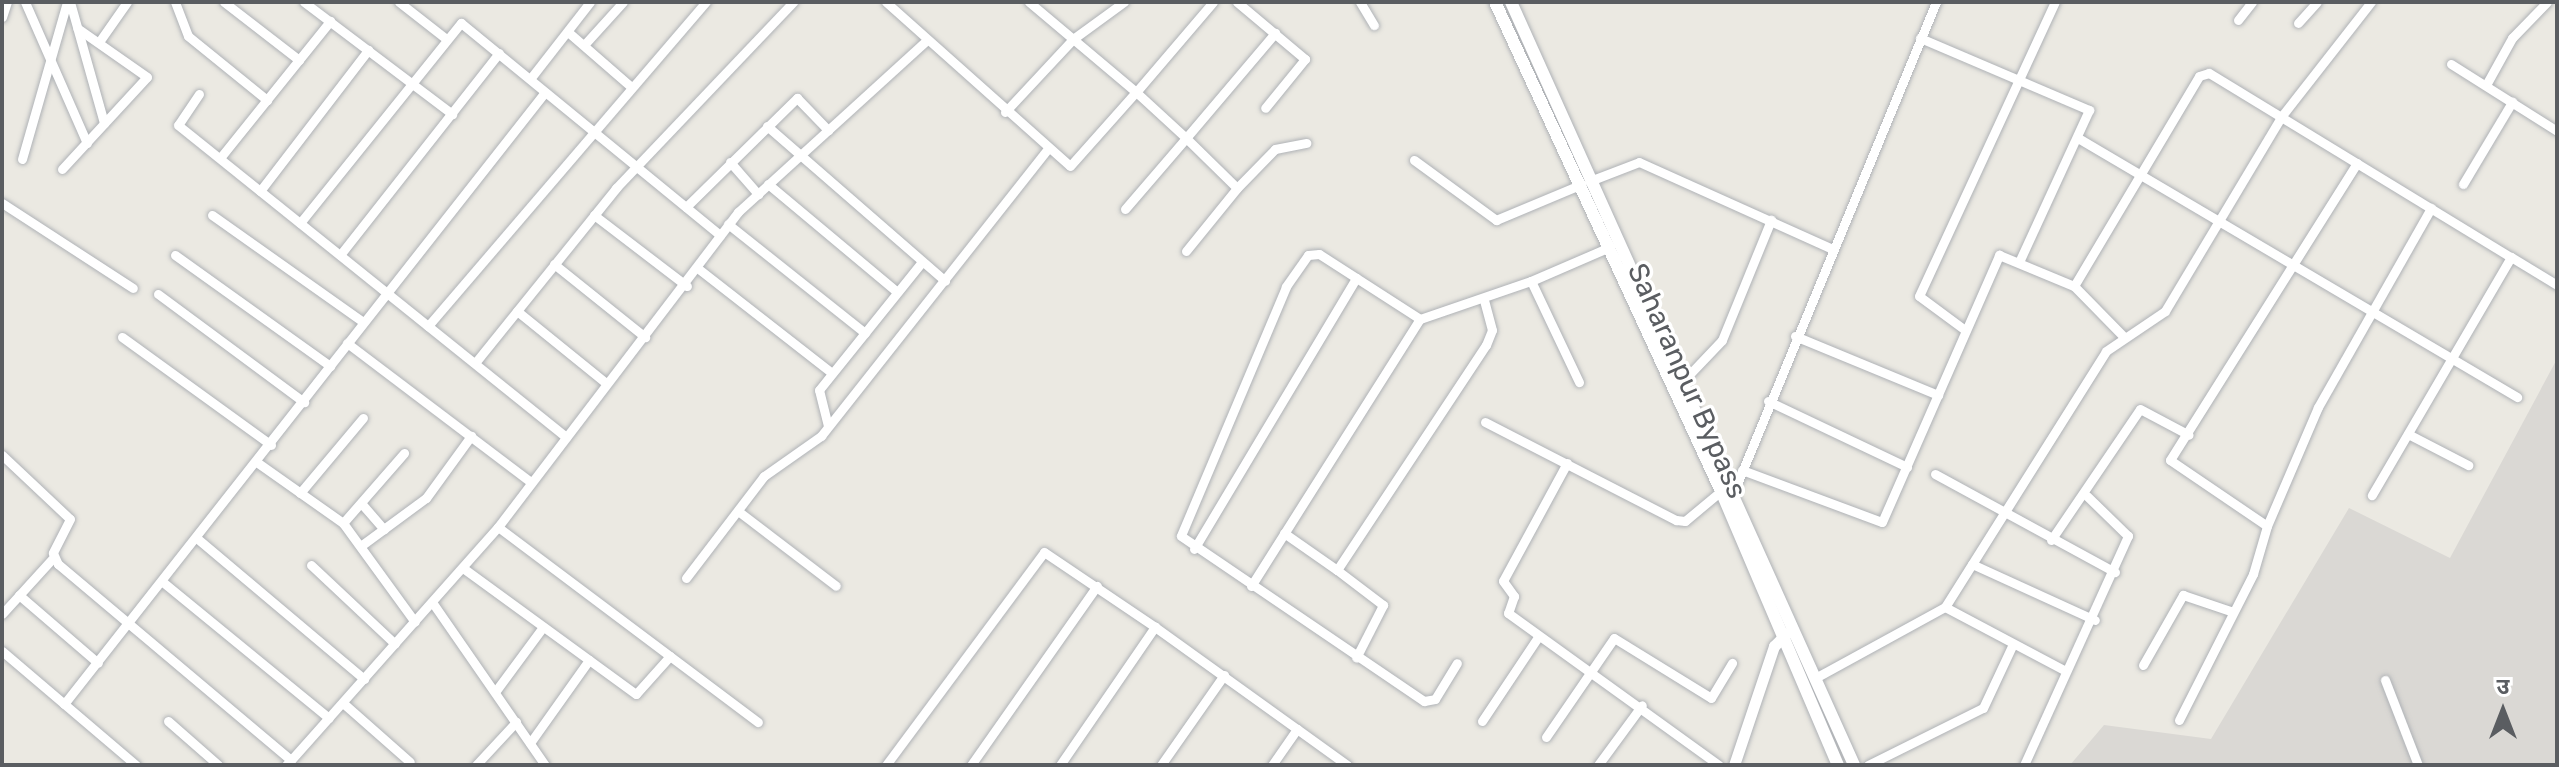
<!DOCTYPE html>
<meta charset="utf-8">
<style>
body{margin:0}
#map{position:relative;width:2559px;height:767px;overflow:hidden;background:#ebe9e2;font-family:Rubik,"Noto Sans Devanagari",sans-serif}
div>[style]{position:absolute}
.industrial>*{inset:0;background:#dad8d4}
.roads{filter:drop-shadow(0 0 2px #afb2b6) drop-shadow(0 0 2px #afb2b6)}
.minor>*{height:9px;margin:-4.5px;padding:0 4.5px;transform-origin:4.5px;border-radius:4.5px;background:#fff}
.tertiary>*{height:11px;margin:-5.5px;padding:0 5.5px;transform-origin:5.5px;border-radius:5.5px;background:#fff}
.secondary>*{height:12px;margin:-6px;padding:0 6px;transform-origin:6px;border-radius:6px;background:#fff}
span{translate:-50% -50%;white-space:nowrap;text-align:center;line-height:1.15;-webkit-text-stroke:7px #fff;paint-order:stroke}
.street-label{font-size:28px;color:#5a5d61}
.frame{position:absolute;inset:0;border:4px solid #5a5d61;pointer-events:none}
.north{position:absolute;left:2463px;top:671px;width:80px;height:80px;-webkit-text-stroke:6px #fff;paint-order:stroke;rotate:0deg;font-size:22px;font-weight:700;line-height:32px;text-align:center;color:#5a5d61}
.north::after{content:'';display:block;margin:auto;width:28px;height:36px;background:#5a5d61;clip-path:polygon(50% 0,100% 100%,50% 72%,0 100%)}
</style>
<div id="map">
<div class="industrial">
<i style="clip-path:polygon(2557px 359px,2557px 765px,2070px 765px,2104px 725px,2211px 739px,2349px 508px,2450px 558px)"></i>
</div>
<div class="roads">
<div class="minor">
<i style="left:25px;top:2px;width:154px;rotate:66.3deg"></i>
<i style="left:70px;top:2px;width:126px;rotate:74.3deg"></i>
<i style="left:175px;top:2px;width:36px;rotate:69deg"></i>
<i style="left:188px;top:36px;width:102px;rotate:39deg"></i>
<i style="left:224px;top:2px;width:95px;rotate:37.7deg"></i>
<i style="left:304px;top:2px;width:186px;rotate:37.1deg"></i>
<i style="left:399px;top:2px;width:58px;rotate:38deg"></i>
<i style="left:886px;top:2px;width:246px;rotate:41.7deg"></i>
<i style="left:1070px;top:166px;width:99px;rotate:-48.3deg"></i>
<i style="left:1136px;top:92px;width:140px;rotate:-139.9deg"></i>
<i style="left:1213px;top:2px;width:118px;rotate:130.5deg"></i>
<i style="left:1136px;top:92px;width:68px;rotate:42.6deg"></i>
<i style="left:1186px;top:138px;width:138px;rotate:-49.7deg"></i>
<i style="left:1237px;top:2px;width:89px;rotate:40deg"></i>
<i style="left:1305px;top:59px;width:63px;rotate:129.2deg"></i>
<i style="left:1360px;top:2px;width:27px;rotate:59deg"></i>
<i style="left:2px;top:17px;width:16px;rotate:-72deg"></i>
<i style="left:2238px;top:20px;width:23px;rotate:-52deg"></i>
<i style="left:2298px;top:23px;width:28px;rotate:-48deg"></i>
<i style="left:568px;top:32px;width:81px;rotate:41deg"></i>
<i style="left:1920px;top:38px;width:184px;rotate:23.1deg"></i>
<i style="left:2089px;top:110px;width:165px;rotate:114.7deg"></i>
<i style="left:99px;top:42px;width:49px;rotate:-55deg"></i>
<i style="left:584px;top:45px;width:58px;rotate:-47.8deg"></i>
<i style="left:2451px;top:64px;width:125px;rotate:32.3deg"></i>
<i style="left:530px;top:79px;width:98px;rotate:-52.1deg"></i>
<i style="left:2486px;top:85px;width:54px;rotate:-61deg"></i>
<i style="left:2512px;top:38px;width:50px;rotate:-45.8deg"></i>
<i style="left:199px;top:94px;width:37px;rotate:124deg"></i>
<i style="left:178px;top:125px;width:498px;rotate:38.8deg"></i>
<i style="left:1005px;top:112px;width:100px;rotate:-47deg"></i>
<i style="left:1073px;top:39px;width:63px;rotate:-36deg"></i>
<i style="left:767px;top:126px;width:236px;rotate:41deg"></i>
<i style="left:2078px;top:138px;width:510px;rotate:30.54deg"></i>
<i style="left:220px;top:158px;width:176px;rotate:-51.2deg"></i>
<i style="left:22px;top:159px;width:163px;rotate:-74deg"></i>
<i style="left:1414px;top:160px;width:102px;rotate:36.2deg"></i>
<i style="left:1496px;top:220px;width:93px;rotate:-22.7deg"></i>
<i style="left:730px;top:162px;width:43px;rotate:48.8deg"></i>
<i style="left:2357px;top:163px;width:351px;rotate:122.2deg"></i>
<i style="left:2170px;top:460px;width:117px;rotate:34.2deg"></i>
<i style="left:2267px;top:526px;width:129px;rotate:-66.8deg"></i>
<i style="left:2318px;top:407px;width:229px;rotate:-60.4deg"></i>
<i style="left:62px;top:169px;width:125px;rotate:-47.3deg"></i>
<i style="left:147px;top:77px;width:85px;rotate:-145deg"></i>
<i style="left:1595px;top:179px;width:47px;rotate:-21.1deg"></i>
<i style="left:1639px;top:162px;width:213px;rotate:24.2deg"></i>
<i style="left:768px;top:184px;width:168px;rotate:39.9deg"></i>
<i style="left:2463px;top:184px;width:96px;rotate:-59.1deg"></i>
<i style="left:260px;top:191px;width:178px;rotate:-52.5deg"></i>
<i style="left:2px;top:203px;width:156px;rotate:33deg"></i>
<i style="left:686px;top:207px;width:156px;rotate:-44.5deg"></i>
<i style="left:797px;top:98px;width:45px;rotate:45.9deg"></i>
<i style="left:1125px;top:209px;width:94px;rotate:-49.3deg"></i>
<i style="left:1186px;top:138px;width:71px;rotate:44.4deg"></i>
<i style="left:1237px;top:188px;width:54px;rotate:-45.7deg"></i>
<i style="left:1275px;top:149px;width:32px;rotate:-11deg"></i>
<i style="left:212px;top:215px;width:185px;rotate:35.3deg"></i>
<i style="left:594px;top:215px;width:117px;rotate:37.4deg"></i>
<i style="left:300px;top:223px;width:257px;rotate:-51.2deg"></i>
<i style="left:461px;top:23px;width:335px;rotate:39.3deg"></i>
<i style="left:728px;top:224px;width:175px;rotate:38.5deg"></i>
<i style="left:1186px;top:251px;width:81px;rotate:-51deg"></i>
<i style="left:175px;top:255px;width:191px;rotate:35.6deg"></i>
<i style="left:340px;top:255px;width:257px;rotate:-51.8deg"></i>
<i style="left:2511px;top:257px;width:54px;rotate:31.3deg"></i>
<i style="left:554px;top:264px;width:117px;rotate:38.7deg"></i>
<i style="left:700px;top:270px;width:167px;rotate:38deg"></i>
<i style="left:1531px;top:281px;width:86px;rotate:-23.3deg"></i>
<i style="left:158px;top:294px;width:182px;rotate:36.5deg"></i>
<i style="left:517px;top:311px;width:114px;rotate:39deg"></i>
<i style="left:1420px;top:319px;width:120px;rotate:-147.2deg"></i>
<i style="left:1319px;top:254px;width:11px;rotate:175deg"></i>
<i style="left:1308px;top:255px;width:39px;rotate:125deg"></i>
<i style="left:1286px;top:287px;width:270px;rotate:112.9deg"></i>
<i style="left:1181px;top:536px;width:294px;rotate:34.2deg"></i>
<i style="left:1424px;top:701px;width:11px;rotate:-10deg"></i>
<i style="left:1435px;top:699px;width:42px;rotate:-58.6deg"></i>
<i style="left:428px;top:326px;width:427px;rotate:-49.4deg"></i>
<i style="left:1965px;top:330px;width:57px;rotate:-143.5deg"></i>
<i style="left:1919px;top:296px;width:324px;rotate:-65.2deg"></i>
<i style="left:1795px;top:336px;width:155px;rotate:22.4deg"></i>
<i style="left:2123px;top:336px;width:70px;rotate:-134.4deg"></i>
<i style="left:2074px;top:286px;width:244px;rotate:-59.2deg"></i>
<i style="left:2199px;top:76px;width:10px;rotate:-17deg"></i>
<i style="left:2209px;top:73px;width:354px;rotate:31.4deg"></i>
<i style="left:2511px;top:257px;width:276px;rotate:120.3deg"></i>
<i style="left:122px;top:337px;width:184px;rotate:35.9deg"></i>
<i style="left:347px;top:343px;width:231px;rotate:37.1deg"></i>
<i style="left:475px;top:363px;width:225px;rotate:-51.1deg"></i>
<i style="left:616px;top:188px;width:257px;rotate:-46.4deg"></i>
<i style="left:1686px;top:378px;width:52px;rotate:-46.5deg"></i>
<i style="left:1722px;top:340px;width:130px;rotate:-67.8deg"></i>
<i style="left:1768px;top:401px;width:154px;rotate:25.4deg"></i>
<i style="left:1485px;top:422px;width:215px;rotate:27.2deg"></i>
<i style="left:1676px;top:520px;width:9px;rotate:6deg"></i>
<i style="left:1685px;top:521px;width:47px;rotate:-39.8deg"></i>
<i style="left:828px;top:426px;width:37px;rotate:-104deg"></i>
<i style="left:819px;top:390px;width:164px;rotate:-51.2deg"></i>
<i style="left:2408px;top:434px;width:68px;rotate:27.3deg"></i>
<i style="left:2px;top:455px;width:93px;rotate:43.3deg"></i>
<i style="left:70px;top:519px;width:38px;rotate:117deg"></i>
<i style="left:53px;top:553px;width:12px;rotate:66deg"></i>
<i style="left:58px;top:564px;width:304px;rotate:40.1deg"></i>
<i style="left:291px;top:760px;width:7px;rotate:135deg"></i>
<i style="left:258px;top:463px;width:104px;rotate:35.2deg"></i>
<i style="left:343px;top:523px;width:122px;rotate:54deg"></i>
<i style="left:1567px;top:463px;width:134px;rotate:118.5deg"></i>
<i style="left:1503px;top:581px;width:19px;rotate:54deg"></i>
<i style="left:1514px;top:596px;width:18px;rotate:109deg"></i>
<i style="left:1508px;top:613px;width:260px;rotate:35.8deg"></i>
<i style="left:1742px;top:470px;width:149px;rotate:20.4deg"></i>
<i style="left:1882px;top:522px;width:292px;rotate:-66.3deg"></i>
<i style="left:1999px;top:255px;width:81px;rotate:22.5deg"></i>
<i style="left:1935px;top:474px;width:205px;rotate:28.6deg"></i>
<i style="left:1735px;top:489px;width:527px;rotate:-67.57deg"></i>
<i style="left:300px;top:493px;width:98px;rotate:-50deg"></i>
<i style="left:361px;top:503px;width:35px;rotate:49deg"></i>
<i style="left:738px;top:511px;width:123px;rotate:37.4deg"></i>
<i style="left:343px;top:523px;width:93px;rotate:-48.9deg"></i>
<i style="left:498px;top:527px;width:325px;rotate:36.9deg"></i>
<i style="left:1284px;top:533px;width:65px;rotate:34.9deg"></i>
<i style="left:1337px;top:570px;width:270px;rotate:-56.5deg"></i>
<i style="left:1486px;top:345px;width:16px;rotate:-68deg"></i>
<i style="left:1492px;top:330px;width:30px;rotate:-105deg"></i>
<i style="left:199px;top:540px;width:216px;rotate:40.1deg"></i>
<i style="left:2051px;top:540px;width:158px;rotate:-55.8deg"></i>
<i style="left:2140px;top:409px;width:55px;rotate:28deg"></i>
<i style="left:362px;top:545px;width:79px;rotate:-36.3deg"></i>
<i style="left:426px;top:498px;width:77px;rotate:-54deg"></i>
<i style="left:1194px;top:549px;width:316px;rotate:-59.1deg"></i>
<i style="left:1972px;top:564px;width:135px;rotate:24.5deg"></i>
<i style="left:311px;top:565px;width:115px;rotate:43.2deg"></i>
<i style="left:463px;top:568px;width:214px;rotate:36.1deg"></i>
<i style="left:636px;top:694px;width:51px;rotate:-48.2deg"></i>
<i style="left:1337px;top:570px;width:58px;rotate:37.3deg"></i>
<i style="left:1383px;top:605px;width:59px;rotate:117deg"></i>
<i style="left:686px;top:578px;width:128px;rotate:-52.6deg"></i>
<i style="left:764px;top:476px;width:70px;rotate:-35.1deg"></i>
<i style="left:821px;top:436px;width:365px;rotate:-51.7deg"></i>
<i style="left:164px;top:583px;width:213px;rotate:39.3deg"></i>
<i style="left:1251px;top:586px;width:316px;rotate:-57.7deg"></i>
<i style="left:1420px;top:319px;width:117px;rotate:-18.9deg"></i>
<i style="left:1531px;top:281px;width:112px;rotate:64.6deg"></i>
<i style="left:19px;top:595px;width:104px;rotate:40.7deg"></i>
<i style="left:432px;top:602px;width:198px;rotate:55.3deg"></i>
<i style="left:1945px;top:607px;width:137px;rotate:27.9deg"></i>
<i style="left:2px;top:614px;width:76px;rotate:-47.7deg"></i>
<i style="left:2px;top:651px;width:176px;rotate:40.4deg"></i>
<i style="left:2143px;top:665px;width:81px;rotate:-60.3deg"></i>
<i style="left:2183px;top:595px;width:50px;rotate:18.8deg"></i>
<i style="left:1817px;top:677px;width:146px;rotate:-28.7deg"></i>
<i style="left:1945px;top:607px;width:302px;rotate:-57.8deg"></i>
<i style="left:2106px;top:351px;width:71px;rotate:-34.1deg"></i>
<i style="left:2165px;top:311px;width:226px;rotate:-59.1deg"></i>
<i style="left:2281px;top:117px;width:146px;rotate:-52deg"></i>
<i style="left:2385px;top:680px;width:91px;rotate:68.8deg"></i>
<i style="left:495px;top:692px;width:81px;rotate:-53.6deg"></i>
<i style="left:343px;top:703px;width:89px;rotate:41.4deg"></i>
<i style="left:64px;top:704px;width:778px;rotate:-51.83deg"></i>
<i style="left:2179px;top:720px;width:164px;rotate:-63.1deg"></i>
<i style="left:2253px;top:574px;width:50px;rotate:-73.7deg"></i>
<i style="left:168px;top:721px;width:67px;rotate:41.3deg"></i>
<i style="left:1482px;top:721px;width:101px;rotate:-56.3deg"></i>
<i style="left:1546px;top:737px;width:120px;rotate:-55.5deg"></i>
<i style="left:1614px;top:638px;width:114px;rotate:31.7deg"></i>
<i style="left:1711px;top:698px;width:41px;rotate:-59deg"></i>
<i style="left:530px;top:743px;width:102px;rotate:-54.6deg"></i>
<i style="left:291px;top:760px;width:312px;rotate:-48.4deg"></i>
<i style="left:498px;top:527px;width:396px;rotate:-52.7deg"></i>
<i style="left:738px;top:212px;width:253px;rotate:-42.3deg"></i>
<i style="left:476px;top:765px;width:59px;rotate:-47.1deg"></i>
<i style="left:886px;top:765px;width:265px;rotate:-53.4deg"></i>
<i style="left:1044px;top:552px;width:134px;rotate:34deg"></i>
<i style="left:971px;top:765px;width:219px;rotate:-54.9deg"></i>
<i style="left:1060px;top:765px;width:168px;rotate:-55.5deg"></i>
<i style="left:1155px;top:627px;width:175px;rotate:35.7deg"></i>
<i style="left:1161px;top:765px;width:110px;rotate:-55deg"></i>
<i style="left:1272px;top:765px;width:44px;rotate:-55.2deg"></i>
<i style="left:1297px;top:729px;width:62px;rotate:35.8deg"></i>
<i style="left:1598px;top:765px;width:74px;rotate:-53.7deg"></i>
<i style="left:1868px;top:765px;width:128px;rotate:-26.4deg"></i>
<i style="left:1983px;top:708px;width:71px;rotate:-64.9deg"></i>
<i style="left:2024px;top:765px;width:252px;rotate:-65.6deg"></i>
<i style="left:2128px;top:536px;width:57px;rotate:-135.7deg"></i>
</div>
<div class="tertiary">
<i style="left:1734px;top:765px;width:126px;rotate:-71.4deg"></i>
<i style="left:1774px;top:646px;width:18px;rotate:-45deg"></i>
</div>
<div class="secondary">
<i style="left:1495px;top:2px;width:539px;rotate:65.2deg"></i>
<i style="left:1721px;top:491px;width:298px;rotate:66.9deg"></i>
<i style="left:1511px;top:2px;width:837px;rotate:65.79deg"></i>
</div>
</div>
<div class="street-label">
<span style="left:1687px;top:381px;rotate:66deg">Saharanpur Bypass</span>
</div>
<div class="frame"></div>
<div class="north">उ</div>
</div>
